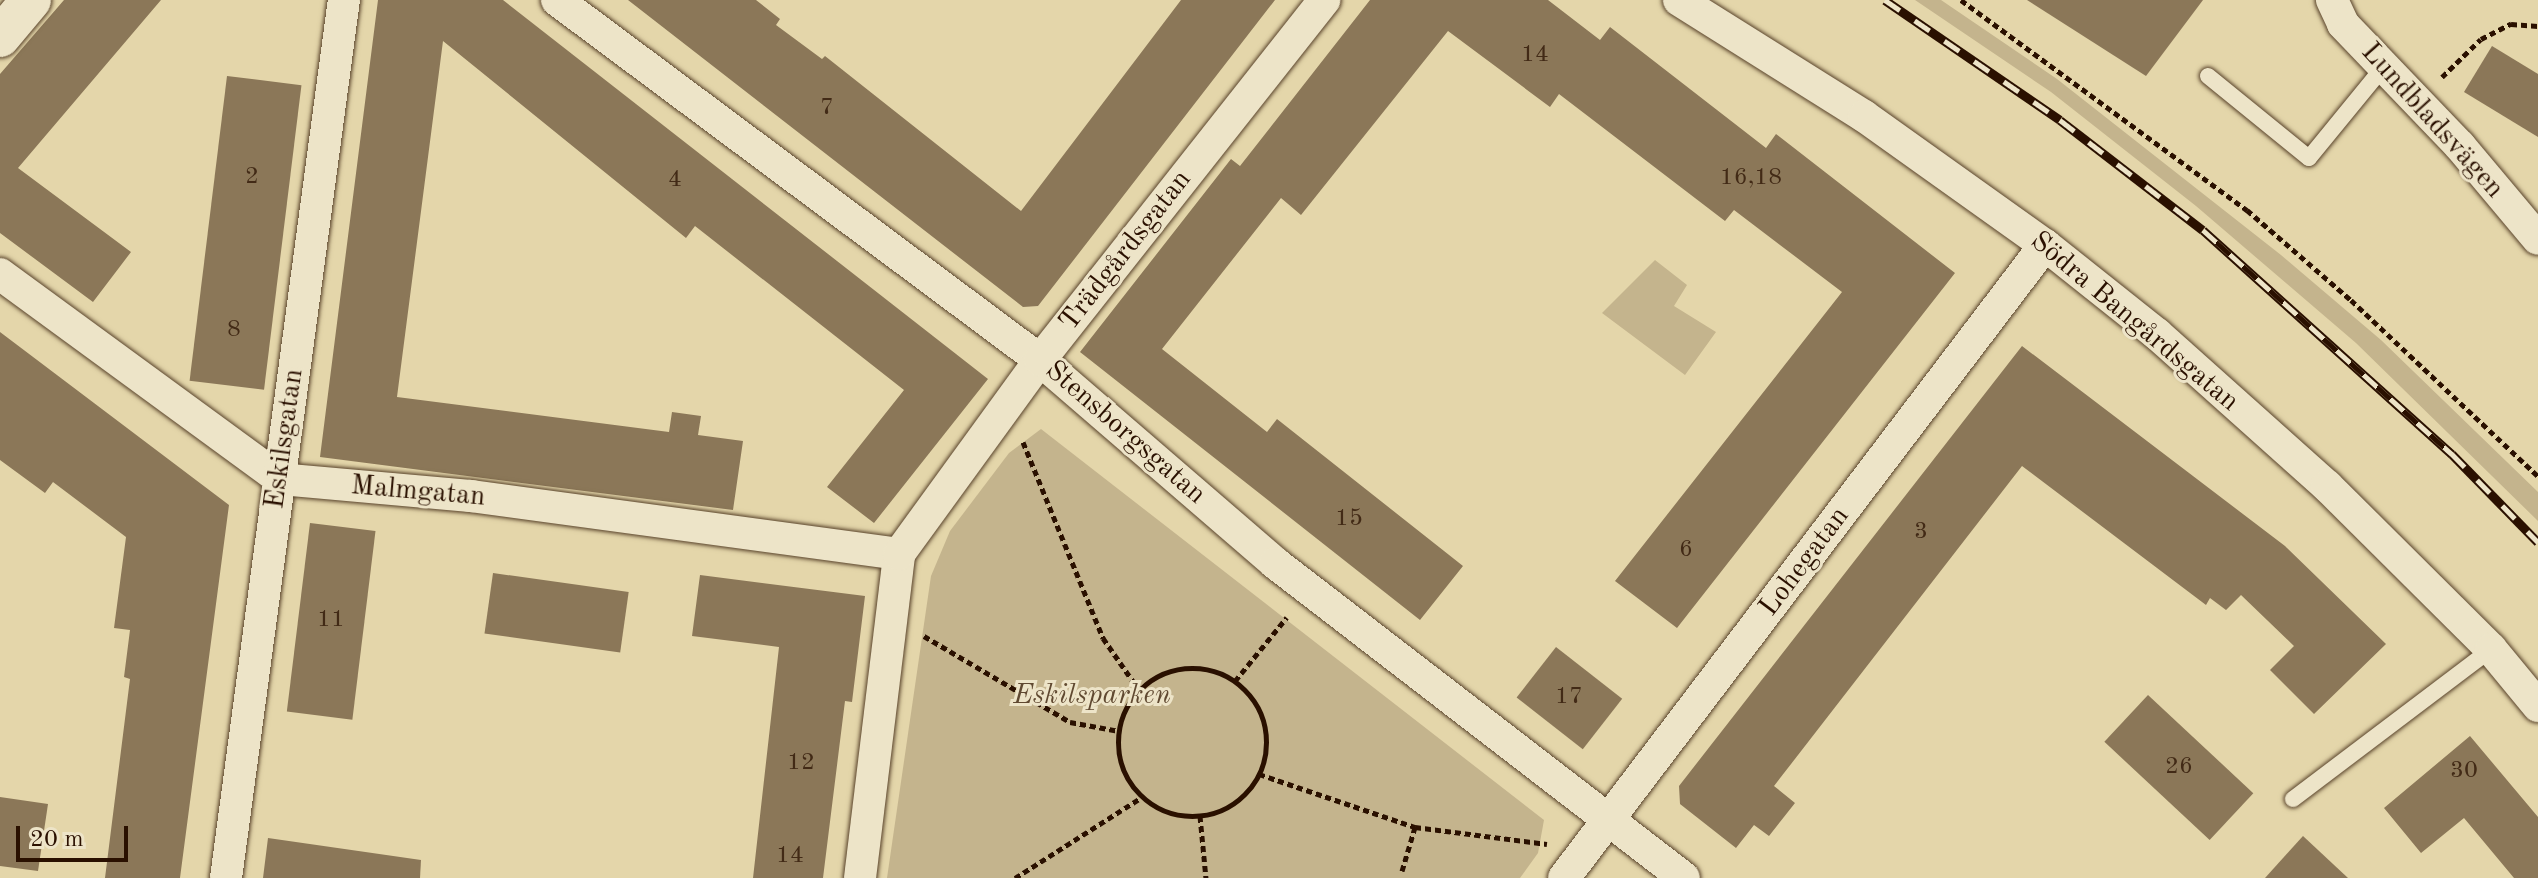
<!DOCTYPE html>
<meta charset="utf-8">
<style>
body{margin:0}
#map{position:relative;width:2538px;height:878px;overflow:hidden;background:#e4d6aa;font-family:"Old Standard TT",serif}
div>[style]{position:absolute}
.green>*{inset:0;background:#c4b48d}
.building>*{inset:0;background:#8b7758;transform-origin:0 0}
.path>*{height:5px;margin-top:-2.5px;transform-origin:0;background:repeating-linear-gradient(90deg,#2a1000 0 6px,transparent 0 10px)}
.path>.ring{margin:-2.5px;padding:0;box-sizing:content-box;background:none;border:5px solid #2a1000;border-radius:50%}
.roads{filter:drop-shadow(0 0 2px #58422a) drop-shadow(0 0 2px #58422a)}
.service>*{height:16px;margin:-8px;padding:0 8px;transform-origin:8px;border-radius:8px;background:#ede4c8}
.minor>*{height:32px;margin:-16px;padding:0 16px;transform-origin:16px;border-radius:16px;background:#ede4c8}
.tertiary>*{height:40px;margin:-20px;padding:0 20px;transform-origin:20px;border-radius:20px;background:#ede4c8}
.rail>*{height:9px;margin-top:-4.5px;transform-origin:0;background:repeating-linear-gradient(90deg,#ede4c8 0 18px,#2a1000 0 36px);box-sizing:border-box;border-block:2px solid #2a1000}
span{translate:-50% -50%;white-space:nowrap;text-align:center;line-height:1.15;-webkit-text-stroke:6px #ede4c8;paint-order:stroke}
.number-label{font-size:24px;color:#422a16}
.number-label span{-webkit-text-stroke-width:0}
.street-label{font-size:28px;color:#2a1000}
.park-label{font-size:28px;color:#604931;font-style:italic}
.scale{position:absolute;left:16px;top:826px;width:112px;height:36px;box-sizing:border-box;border:4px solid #2a1000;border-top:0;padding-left:10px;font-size:24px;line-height:28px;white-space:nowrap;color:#2a1000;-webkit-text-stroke:6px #ede4c8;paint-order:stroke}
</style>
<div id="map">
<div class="green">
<i style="clip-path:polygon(1915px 0,1941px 0,2057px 79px,2281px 255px,2381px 340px,2538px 492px,2538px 521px,2356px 343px,2196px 206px,2051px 92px)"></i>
<i style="clip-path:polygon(1655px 260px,1687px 285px,1674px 306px,1716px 332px,1685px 375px,1602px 313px)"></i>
<i style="clip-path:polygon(1041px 429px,1544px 820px,1538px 853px,1520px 878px,887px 878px,931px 576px,950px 531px,1009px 453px)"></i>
</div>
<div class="building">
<i style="clip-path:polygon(64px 0,161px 0,18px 168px,131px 252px,93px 302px,0 233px,0 74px)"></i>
<i style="clip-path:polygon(378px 0,503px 0,988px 379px,874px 523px,827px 487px,904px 390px,695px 226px,686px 238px,443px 41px,397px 397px,669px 432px,672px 412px,701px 416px,698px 435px,743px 441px,733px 510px,320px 457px)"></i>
<i style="clip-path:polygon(628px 0,756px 0,780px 19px,776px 25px,822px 59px,825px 56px,1021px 211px,1181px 0,1275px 0,1038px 306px,1023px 307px)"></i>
<i style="clip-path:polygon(1370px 0,1548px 0,1600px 40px,1610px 27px,1766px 148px,1776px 134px,1955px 273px,1677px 628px,1615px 581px,1842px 292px,1734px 210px,1725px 221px,1559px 94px,1550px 107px,1448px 31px,1301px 215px,1281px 198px,1162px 349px,1267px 432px,1277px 419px,1463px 566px,1420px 620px,1080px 352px,1231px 159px,1240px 166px)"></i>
<i style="clip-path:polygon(2027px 0,2203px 0,2146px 76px)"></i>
<i style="clip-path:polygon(2492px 46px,2538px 74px,2538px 137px,2464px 92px)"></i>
<i style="left:227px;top:76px;width:75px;height:307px;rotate:7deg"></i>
<i style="clip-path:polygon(0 332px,229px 505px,180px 878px,105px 878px,130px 679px,124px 677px,130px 630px,114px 628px,126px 537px,53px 482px,45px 493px,0 460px)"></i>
<i style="clip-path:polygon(2022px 346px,2285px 546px,2386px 644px,2314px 714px,2270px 670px,2294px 646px,2241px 595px,2226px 610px,2210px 598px,2206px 605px,2022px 466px,1774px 786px,1795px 803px,1769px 836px,1754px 825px,1736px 848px,1680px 804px,1679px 786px)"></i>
<i style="left:310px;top:523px;width:66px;height:190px;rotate:7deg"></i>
<i style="left:493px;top:573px;width:137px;height:61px;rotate:8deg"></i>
<i style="clip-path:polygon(700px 575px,865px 596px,852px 702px,845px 701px,823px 878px,753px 878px,779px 647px,692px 636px)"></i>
<i style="left:1556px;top:647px;width:84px;height:64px;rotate:38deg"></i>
<i style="left:2148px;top:695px;width:144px;height:64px;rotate:43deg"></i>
<i style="clip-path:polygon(2470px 736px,2538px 817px,2538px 878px,2514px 878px,2464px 818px,2421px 853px,2384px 808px)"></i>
<i style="clip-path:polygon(0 797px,48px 804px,38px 871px,0 866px)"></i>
<i style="clip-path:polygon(2303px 836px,2348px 878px,2265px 878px)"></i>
<i style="clip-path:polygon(268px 838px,421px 860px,420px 878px,263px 878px)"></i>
</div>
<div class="path">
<i style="left:1961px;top:0;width:355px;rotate:36.3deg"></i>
<i style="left:2247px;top:210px;width:138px;rotate:40.9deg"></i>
<i style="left:2351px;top:300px;width:257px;rotate:43.3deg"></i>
<i style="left:2442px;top:77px;width:54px;rotate:-44.3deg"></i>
<i style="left:2481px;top:39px;width:34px;rotate:-27deg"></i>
<i style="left:2511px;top:24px;width:27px;rotate:4deg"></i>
<i style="left:1023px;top:442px;width:212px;rotate:67.8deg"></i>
<i style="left:1103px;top:638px;width:63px;rotate:55.3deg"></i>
<i style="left:924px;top:636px;width:169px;rotate:30.5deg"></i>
<i style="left:1070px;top:722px;width:50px;rotate:10.4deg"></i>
<i class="ring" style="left:1118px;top:668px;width:143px;height:143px"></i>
<i style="left:1235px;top:681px;width:82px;rotate:-50.9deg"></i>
<i style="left:1259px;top:774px;width:165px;rotate:18.8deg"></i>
<i style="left:1415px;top:827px;width:133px;rotate:7.3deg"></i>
<i style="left:1200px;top:816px;width:62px;rotate:84.5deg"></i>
<i style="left:1402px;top:871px;width:46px;rotate:-73.5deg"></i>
<i style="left:1015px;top:878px;width:151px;rotate:-32.5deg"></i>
</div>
<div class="roads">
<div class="service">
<i style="left:2208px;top:76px;width:130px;rotate:39.1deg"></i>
<i style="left:2309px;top:158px;width:120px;rotate:-50.7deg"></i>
<i style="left:2293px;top:799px;width:248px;rotate:-37.1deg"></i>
</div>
<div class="minor">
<i style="left:557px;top:0;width:602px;rotate:36.7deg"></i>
<i style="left:1040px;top:360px;width:311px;rotate:40.8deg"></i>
<i style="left:1275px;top:563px;width:516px;rotate:37.6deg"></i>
<i style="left:1679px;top:0;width:218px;rotate:32.1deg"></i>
<i style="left:1864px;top:116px;width:222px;rotate:35.5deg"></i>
<i style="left:2045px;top:245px;width:143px;rotate:38.5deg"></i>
<i style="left:2157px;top:334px;width:228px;rotate:41.8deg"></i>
<i style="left:2327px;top:486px;width:231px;rotate:44.8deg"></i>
<i style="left:2491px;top:649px;width:74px;rotate:50.5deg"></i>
<i style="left:2332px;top:0;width:26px;rotate:65deg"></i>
<i style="left:2343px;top:24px;width:169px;rotate:46.2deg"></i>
<i style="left:2460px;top:146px;width:121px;rotate:50deg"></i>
<i style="left:0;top:274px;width:347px;rotate:36.2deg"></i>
<i style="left:280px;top:479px;width:192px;rotate:5.1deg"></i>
<i style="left:471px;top:496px;width:432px;rotate:7.7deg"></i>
<i style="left:226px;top:878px;width:886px;rotate:-82.35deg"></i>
<i style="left:860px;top:878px;width:326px;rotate:-83.1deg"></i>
<i style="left:899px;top:554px;width:240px;rotate:-54deg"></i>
<i style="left:1040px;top:360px;width:459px;rotate:-51.7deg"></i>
<i style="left:1564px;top:878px;width:795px;rotate:-52.77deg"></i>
</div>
<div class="tertiary">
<i style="left:0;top:37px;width:48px;rotate:-50deg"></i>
</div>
</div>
<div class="rail">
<i style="left:1885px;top:0;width:212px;rotate:34.4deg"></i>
<i style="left:2060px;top:120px;width:180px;rotate:37.6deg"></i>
<i style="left:2203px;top:230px;width:335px;rotate:42deg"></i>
<i style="left:2452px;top:454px;width:123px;rotate:45.7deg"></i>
</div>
<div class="number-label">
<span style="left:1535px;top:56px">14</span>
<span style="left:827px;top:109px">7</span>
<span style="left:252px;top:178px">2</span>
<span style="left:1751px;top:179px">16,18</span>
<span style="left:675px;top:181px">4</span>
<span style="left:234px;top:331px">8</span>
<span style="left:1349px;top:520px">15</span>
<span style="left:1921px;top:533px">3</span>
<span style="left:1686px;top:551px">6</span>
<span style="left:331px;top:621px">11</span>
<span style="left:1569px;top:698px">17</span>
<span style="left:801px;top:764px">12</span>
<span style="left:2179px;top:768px">26</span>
<span style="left:2464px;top:772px">30</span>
<span style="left:790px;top:857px">14</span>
</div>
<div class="street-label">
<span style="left:2432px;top:121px;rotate:48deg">Lundbladsvägen</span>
<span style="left:1126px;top:251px;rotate:-52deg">Trädgårdsgatan</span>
<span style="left:2134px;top:322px;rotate:40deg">Södra Bangårdsgatan</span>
<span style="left:1125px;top:433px;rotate:41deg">Stensborgsgatan</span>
<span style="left:285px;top:439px;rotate:-82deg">Eskilsgatan</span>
<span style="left:418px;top:492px;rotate:5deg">Malmgatan</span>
<span style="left:1805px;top:562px;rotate:-53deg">Lohegatan</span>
</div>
<div class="park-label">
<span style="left:1092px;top:696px">Eskilsparken</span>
</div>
<div class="scale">20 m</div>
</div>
